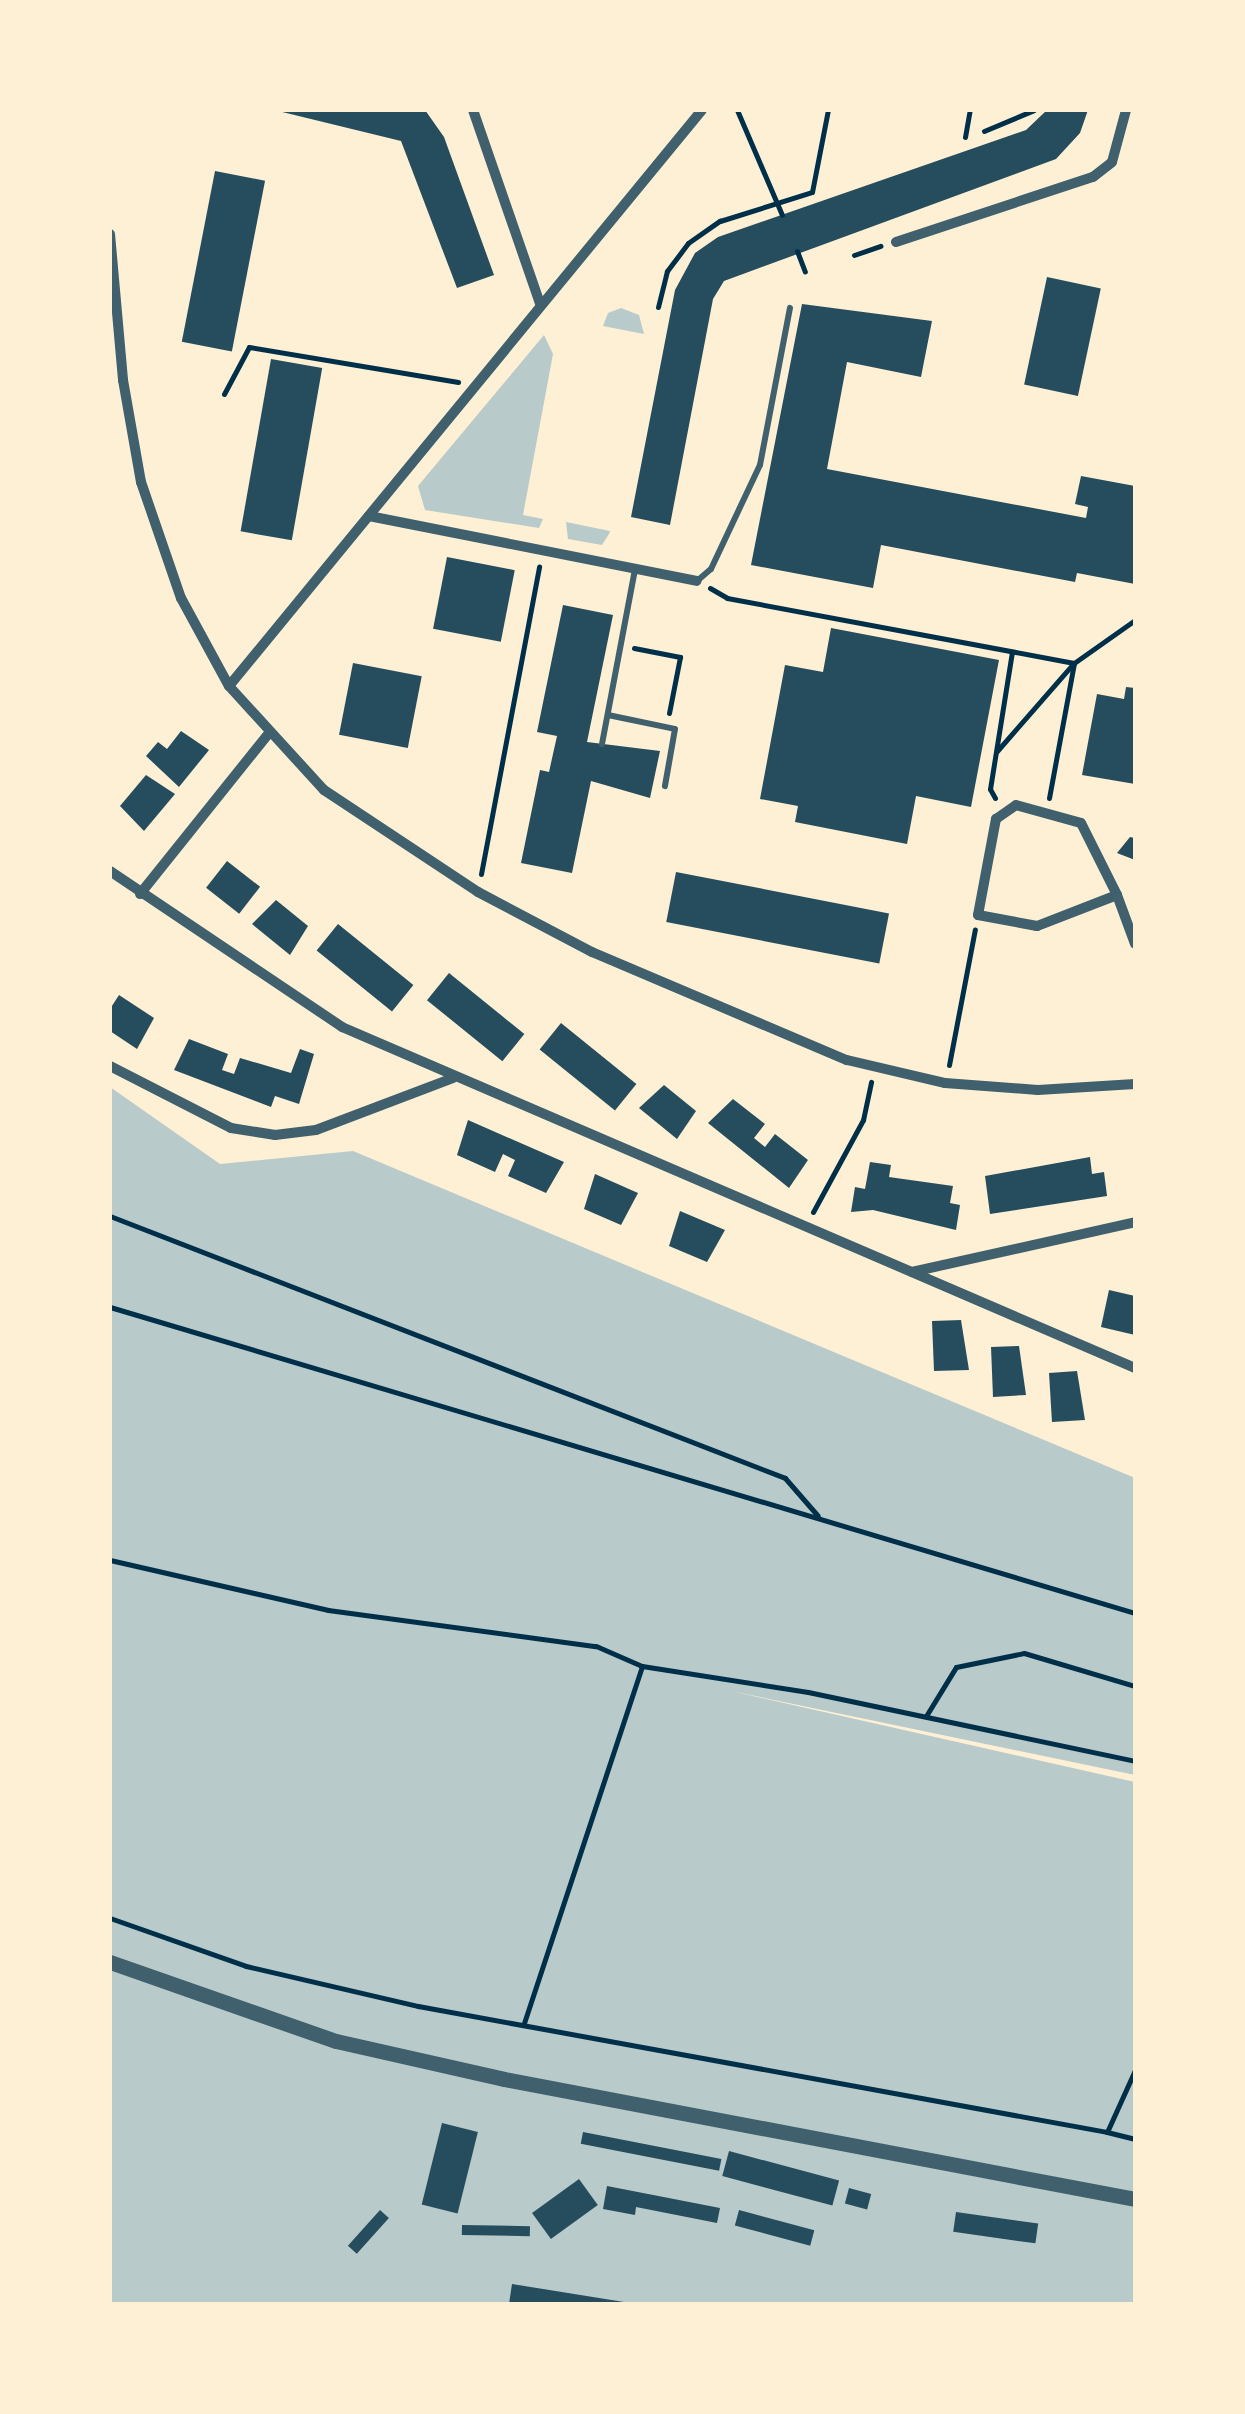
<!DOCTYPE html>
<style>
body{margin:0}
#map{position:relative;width:1245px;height:2414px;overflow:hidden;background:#fdf0d5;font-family:"Titillium Web",sans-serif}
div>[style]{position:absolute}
.green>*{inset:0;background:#b9caca}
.building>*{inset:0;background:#264d5e;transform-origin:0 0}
.path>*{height:5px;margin:-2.5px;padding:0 2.5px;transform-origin:2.5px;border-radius:2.5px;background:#003049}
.service>*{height:6px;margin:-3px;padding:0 3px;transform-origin:3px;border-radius:3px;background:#3f606c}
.minor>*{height:10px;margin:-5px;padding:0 5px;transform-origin:5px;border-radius:5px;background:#3f606c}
.tertiary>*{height:15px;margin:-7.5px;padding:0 7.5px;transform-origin:7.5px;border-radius:7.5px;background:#3f606c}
span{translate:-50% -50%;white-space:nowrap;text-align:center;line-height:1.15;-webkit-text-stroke:8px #fdf0d5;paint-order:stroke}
.frame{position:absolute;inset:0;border:112px solid #fdf0d5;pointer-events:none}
</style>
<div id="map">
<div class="green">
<i style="clip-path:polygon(621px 308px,639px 315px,644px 334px,603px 326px,608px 313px)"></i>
<i style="clip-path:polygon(544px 335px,553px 354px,523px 515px,543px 519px,539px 528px,425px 510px,418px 486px)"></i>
<i style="clip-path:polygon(566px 522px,610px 531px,609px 534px,602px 545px,568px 539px)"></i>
<i style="clip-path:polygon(110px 1087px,220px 1164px,353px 1151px,1135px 1478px,1135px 1775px,731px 1691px,1135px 1782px,1135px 2304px,110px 2304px)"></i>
</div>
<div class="building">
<i style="clip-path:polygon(274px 110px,425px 110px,444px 137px,494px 275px,457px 288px,401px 141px)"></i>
<i style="clip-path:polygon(1047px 110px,1088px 110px,1080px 133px,1056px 159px,724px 281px,713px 299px,670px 525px,631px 517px,675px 290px,695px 253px,718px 237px,1026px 130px)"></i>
<i style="left:215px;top:171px;width:51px;height:174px;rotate:11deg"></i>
<i style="left:1047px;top:277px;width:55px;height:110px;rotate:12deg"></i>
<i style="clip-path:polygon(802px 304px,932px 321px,921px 377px,847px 362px,827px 469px,1086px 518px,1088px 507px,1075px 504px,1081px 476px,1135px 486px,1135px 584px,1077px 573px,1075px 582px,881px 545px,873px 588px,751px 565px)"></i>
<i style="left:271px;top:359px;width:52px;height:175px;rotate:10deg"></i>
<i style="left:447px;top:557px;width:69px;height:73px;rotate:11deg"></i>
<i style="clip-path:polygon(563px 605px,613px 615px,587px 742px,660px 751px,650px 798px,591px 781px,572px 873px,521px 863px,540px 770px,549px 772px,557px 736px,537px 732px)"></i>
<i style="clip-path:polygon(831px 628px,999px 660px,971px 807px,916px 796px,907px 844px,795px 822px,798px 806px,760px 799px,785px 665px,823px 672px)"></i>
<i style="left:353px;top:663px;width:70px;height:73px;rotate:11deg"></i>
<i style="clip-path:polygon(1126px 687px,1135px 688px,1135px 784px,1082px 775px,1097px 694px,1124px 699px)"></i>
<i style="clip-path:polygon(181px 731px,209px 750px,179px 787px,146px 756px,158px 742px,167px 749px)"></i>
<i style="clip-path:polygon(146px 775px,175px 794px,144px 831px,120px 806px)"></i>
<i style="clip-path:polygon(1130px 837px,1135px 838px,1135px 860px,1117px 853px)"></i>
<i style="left:227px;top:861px;width:42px;height:34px;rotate:38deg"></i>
<i style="left:676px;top:872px;width:217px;height:51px;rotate:11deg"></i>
<i style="clip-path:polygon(276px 900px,308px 926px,290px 955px,252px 924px)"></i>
<i style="left:338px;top:924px;width:97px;height:34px;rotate:39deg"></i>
<i style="left:449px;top:973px;width:97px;height:35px;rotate:39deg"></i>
<i style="clip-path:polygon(119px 995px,154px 1018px,137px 1049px,110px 1031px,110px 1009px)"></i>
<i style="left:561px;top:1023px;width:97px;height:34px;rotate:39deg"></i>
<i style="clip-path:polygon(189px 1039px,228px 1054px,222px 1070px,234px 1074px,240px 1058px,291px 1073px,300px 1049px,314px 1054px,299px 1104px,275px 1096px,271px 1107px,174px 1070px)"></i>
<i style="clip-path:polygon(664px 1085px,696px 1111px,677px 1139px,639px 1108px)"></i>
<i style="clip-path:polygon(733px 1099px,765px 1124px,754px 1138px,765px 1147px,775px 1134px,808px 1160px,789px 1188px,708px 1123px)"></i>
<i style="clip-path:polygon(468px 1120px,564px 1162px,546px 1193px,508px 1176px,515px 1160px,503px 1154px,495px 1172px,457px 1155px)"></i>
<i style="clip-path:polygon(1090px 1157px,1092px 1174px,1104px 1172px,1107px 1196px,990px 1214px,985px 1176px)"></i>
<i style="clip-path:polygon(870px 1162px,891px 1165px,889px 1177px,953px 1186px,950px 1203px,960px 1205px,956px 1230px,873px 1210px,851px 1212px,855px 1187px,865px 1189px)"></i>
<i style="clip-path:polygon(595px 1174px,638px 1193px,621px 1225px,584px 1209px)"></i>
<i style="clip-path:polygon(680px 1211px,725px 1230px,707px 1262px,669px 1246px)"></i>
<i style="clip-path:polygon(1109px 1290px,1135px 1296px,1135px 1335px,1101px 1327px)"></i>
<i style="clip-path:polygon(961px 1320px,969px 1370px,934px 1371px,932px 1321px)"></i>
<i style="clip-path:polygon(1019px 1346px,1026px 1395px,993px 1397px,991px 1347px)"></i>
<i style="clip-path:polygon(1077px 1371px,1085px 1420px,1052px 1422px,1049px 1373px)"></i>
<i style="left:442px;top:2123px;width:37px;height:84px;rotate:14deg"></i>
<i style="left:583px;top:2132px;width:141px;height:12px;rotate:11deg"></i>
<i style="left:729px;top:2151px;width:114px;height:26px;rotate:15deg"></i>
<i style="left:579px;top:2179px;width:32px;height:58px;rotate:54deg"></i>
<i style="clip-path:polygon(607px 2186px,720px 2208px,717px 2223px,636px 2207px,635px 2215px,603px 2209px)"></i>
<i style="left:849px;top:2188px;width:23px;height:16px;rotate:15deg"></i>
<i style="left:380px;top:2210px;width:12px;height:48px;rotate:42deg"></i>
<i style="left:739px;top:2210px;width:78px;height:16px;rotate:15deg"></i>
<i style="left:956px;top:2212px;width:83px;height:20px;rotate:8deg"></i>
<i style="left:462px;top:2225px;width:68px;height:10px;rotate:1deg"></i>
<i style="clip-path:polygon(512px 2284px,624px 2302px,623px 2304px,509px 2304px)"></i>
</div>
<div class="path">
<i style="left:737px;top:110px;width:114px;rotate:66.8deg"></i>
<i style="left:984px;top:131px;width:54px;rotate:-22.8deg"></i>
<i style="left:965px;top:137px;width:27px;rotate:-80deg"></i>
<i style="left:797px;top:251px;width:22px;rotate:69deg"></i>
<i style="left:854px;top:255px;width:28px;rotate:-19deg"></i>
<i style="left:658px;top:307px;width:37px;rotate:-76deg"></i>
<i style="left:667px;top:271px;width:35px;rotate:-53deg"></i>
<i style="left:688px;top:243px;width:39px;rotate:-35deg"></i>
<i style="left:720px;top:221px;width:96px;rotate:-17.5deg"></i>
<i style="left:812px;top:192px;width:84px;rotate:-79deg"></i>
<i style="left:224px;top:394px;width:53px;rotate:-62deg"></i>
<i style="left:249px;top:347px;width:212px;rotate:9.5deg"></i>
<i style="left:710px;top:588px;width:20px;rotate:30deg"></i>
<i style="left:727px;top:598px;width:353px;rotate:10.6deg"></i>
<i style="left:1074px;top:663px;width:75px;rotate:-35.2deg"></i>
<i style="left:634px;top:648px;width:47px;rotate:11.1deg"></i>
<i style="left:680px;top:657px;width:57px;rotate:101.1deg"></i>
<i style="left:997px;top:751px;width:114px;rotate:-48.9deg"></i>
<i style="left:995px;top:798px;width:10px;rotate:-119deg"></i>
<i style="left:990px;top:789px;width:139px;rotate:-80.9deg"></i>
<i style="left:1049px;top:798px;width:137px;rotate:-79.5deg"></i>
<i style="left:481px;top:874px;width:313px;rotate:-79.3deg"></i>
<i style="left:949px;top:1065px;width:138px;rotate:-79.2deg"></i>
<i style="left:813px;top:1212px;width:105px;rotate:-61.5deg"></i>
<i style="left:863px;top:1120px;width:39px;rotate:-78deg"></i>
<i style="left:110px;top:1216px;width:724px;rotate:21.21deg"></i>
<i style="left:785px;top:1478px;width:50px;rotate:49deg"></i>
<i style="left:110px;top:1307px;width:1070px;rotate:16.62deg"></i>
<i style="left:110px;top:1560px;width:224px;rotate:12.9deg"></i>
<i style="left:328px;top:1610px;width:270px;rotate:7.7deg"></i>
<i style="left:596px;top:1646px;width:50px;rotate:23.5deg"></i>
<i style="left:642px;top:1666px;width:168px;rotate:8.9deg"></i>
<i style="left:808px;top:1692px;width:334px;rotate:11.9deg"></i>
<i style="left:926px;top:1716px;width:57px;rotate:-58.5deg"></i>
<i style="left:956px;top:1667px;width:69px;rotate:-11.6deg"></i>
<i style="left:1024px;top:1653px;width:116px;rotate:16.6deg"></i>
<i style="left:110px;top:1918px;width:144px;rotate:19.4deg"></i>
<i style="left:246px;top:1966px;width:177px;rotate:13.1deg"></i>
<i style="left:418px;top:2006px;width:700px;rotate:10.36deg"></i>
<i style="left:1107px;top:2132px;width:68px;rotate:-65.7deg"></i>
<i style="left:524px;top:2023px;width:376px;rotate:-71.7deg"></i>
<i style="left:1107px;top:2132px;width:29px;rotate:14deg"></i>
</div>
<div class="service">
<i style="left:697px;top:581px;width:18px;rotate:-41deg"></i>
<i style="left:711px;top:569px;width:115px;rotate:-64.8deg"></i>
<i style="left:760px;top:465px;width:160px;rotate:-79.2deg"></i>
<i style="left:608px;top:715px;width:68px;rotate:11.8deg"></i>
<i style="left:675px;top:729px;width:58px;rotate:100deg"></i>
<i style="left:602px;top:744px;width:177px;rotate:-79.3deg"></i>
</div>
<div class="minor">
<i style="left:473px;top:110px;width:207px;rotate:70.9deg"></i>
<i style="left:110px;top:234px;width:147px;rotate:84.9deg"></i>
<i style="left:123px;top:380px;width:104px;rotate:80deg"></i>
<i style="left:141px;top:482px;width:123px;rotate:71deg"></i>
<i style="left:181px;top:598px;width:100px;rotate:61.4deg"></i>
<i style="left:229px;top:686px;width:141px;rotate:47.6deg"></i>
<i style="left:324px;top:790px;width:185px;rotate:33.5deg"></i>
<i style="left:478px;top:892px;width:129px;rotate:27.8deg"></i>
<i style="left:592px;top:952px;width:277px;rotate:23deg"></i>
<i style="left:847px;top:1060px;width:101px;rotate:13.2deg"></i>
<i style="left:945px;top:1083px;width:93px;rotate:4.3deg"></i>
<i style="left:1038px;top:1090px;width:97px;rotate:-3.5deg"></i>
<i style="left:896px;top:242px;width:207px;rotate:-18.3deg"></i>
<i style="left:1093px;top:177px;width:24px;rotate:-38deg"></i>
<i style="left:1112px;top:162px;width:54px;rotate:-74.9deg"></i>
<i style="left:369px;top:516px;width:334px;rotate:11.2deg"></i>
<i style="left:229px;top:686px;width:745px;rotate:-50.61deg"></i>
<i style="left:110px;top:871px;width:280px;rotate:33.9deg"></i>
<i style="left:342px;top:1027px;width:863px;rotate:23.27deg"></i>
<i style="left:140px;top:894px;width:205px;rotate:-51.3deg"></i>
<i style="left:1117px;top:895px;width:86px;rotate:158.8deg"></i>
<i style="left:1037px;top:926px;width:60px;rotate:-169.4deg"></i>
<i style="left:978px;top:915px;width:98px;rotate:-79.4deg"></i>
<i style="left:996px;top:819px;width:24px;rotate:-35deg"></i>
<i style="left:1016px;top:805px;width:67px;rotate:15.5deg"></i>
<i style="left:1081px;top:823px;width:80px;rotate:63.4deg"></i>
<i style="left:1117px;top:895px;width:52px;rotate:69.8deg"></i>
<i style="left:110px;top:1066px;width:136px;rotate:27.1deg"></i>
<i style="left:231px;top:1128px;width:45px;rotate:9deg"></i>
<i style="left:275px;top:1135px;width:41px;rotate:-7deg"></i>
<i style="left:316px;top:1130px;width:147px;rotate:-20.8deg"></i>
<i style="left:912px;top:1272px;width:229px;rotate:-12.6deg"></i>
</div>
<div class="tertiary">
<i style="left:110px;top:1962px;width:239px;rotate:19.3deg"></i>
<i style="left:336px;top:2041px;width:172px;rotate:12.7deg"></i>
<i style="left:504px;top:2079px;width:642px;rotate:10.77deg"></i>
</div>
<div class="frame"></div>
</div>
